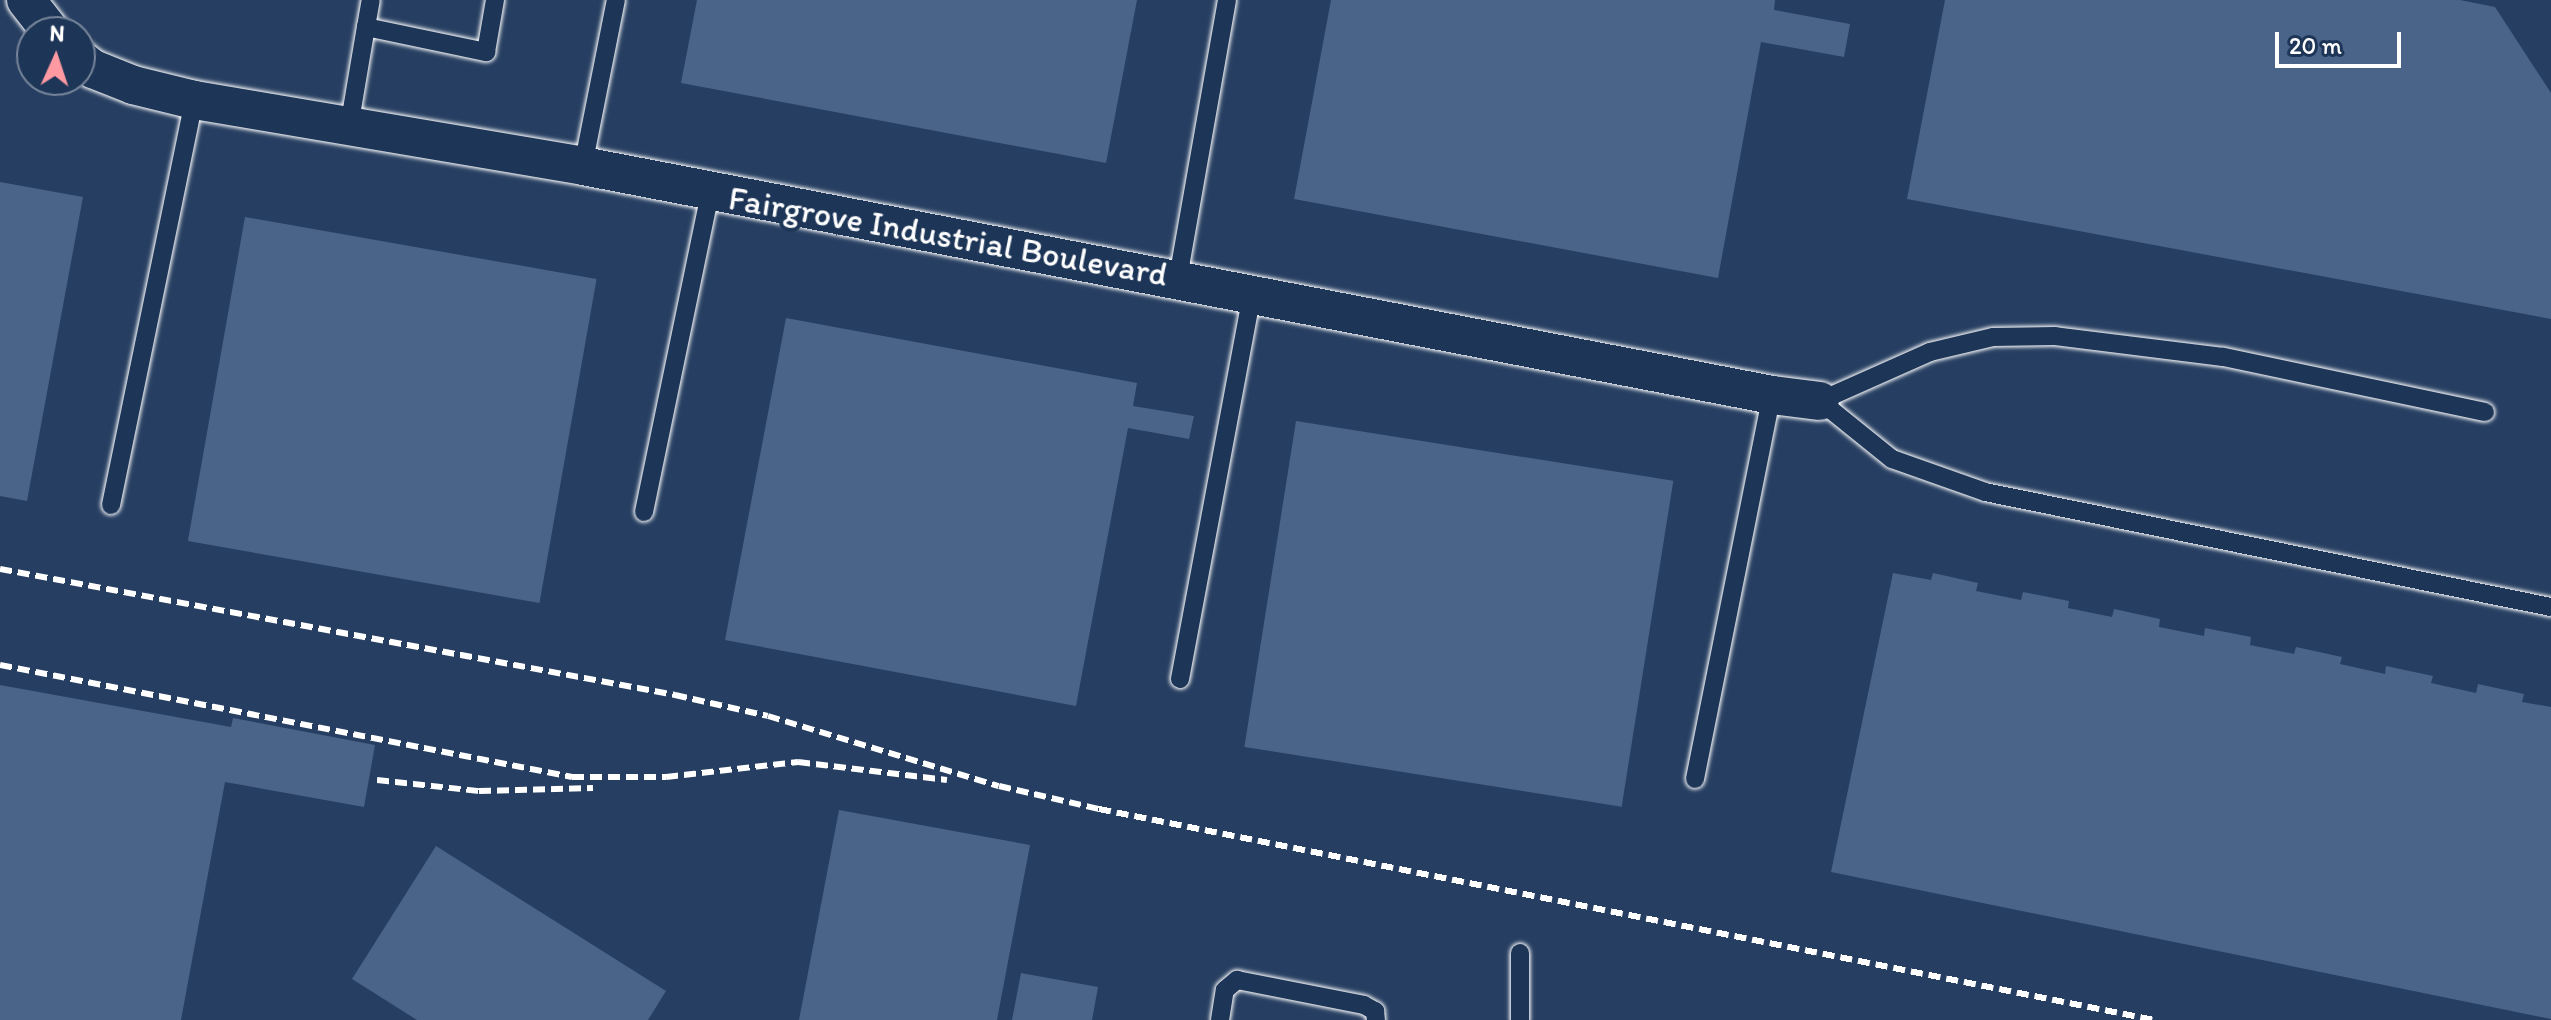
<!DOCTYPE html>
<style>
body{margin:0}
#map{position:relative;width:2551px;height:1020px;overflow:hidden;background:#263e61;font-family:Itim,sans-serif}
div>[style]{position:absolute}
.building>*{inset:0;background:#4a6388;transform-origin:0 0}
.roads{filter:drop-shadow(0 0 2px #fff) drop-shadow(0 0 2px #fff)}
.lane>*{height:18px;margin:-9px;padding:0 9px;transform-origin:9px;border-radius:9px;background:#1d3557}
.street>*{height:38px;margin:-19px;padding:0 19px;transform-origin:19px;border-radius:19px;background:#1d3557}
.rail>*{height:6px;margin-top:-3px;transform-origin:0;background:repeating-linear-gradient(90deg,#fff 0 12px,transparent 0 18px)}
span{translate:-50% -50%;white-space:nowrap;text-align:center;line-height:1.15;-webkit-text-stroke:8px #1d3557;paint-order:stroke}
.street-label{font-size:34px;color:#fff}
.north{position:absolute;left:16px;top:16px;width:80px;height:80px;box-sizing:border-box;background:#1d3557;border:2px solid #77869a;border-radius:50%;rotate:3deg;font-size:22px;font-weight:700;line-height:32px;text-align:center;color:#fff}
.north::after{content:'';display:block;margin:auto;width:28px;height:36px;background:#ff9aa2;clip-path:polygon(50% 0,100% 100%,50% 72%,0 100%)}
.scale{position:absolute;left:2275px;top:32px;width:126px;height:36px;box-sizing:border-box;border:4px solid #fff;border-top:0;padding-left:10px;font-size:24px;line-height:28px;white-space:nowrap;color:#fff;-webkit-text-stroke:6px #1d3557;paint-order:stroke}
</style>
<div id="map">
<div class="building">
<i style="clip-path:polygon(697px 0,1137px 0,1106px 163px,681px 83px)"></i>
<i style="clip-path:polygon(1331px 0,1775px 0,1774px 10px,1850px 24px,1844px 57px,1761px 42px,1718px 278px,1294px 199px)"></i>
<i style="clip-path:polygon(1945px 0,2460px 0,2495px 7px,2551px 93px,2551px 319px,1907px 199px)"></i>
<i style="clip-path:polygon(0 182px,83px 197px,27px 501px,0 496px)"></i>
<i style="left:245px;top:217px;width:357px;height:329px;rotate:10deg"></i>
<i style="clip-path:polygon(786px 318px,1137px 383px,1133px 406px,1194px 416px,1189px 439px,1128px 428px,1076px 706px,725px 640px)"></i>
<i style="left:1296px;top:421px;width:382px;height:330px;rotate:9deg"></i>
<i style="clip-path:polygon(1893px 573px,1931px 580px,1933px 573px,1978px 583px,1976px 591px,2021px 600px,2023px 592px,2069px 601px,2068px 608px,2112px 617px,2114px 609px,2160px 619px,2159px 627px,2204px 636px,2205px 628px,2251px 637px,2250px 645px,2294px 654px,2296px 647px,2342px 657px,2340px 664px,2385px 674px,2386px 666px,2433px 676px,2431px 683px,2476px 693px,2478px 684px,2524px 694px,2522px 702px,2551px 707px,2551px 1019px,1831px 872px)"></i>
<i style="clip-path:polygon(0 685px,231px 727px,233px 718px,375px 745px,364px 807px,225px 782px,181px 1020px,0 1020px)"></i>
<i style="clip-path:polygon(839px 810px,1030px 845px,997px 1020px,799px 1020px)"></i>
<i style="clip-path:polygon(436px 846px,666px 991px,648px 1020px,417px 1020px,352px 979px)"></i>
<i style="clip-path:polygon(1021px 973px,1098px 987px,1092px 1020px,1012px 1020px)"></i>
</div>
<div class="roads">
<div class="lane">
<i style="left:366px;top:27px;width:27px;rotate:-80deg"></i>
<i style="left:349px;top:127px;width:101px;rotate:-80.4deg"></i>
<i style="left:366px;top:27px;width:123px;rotate:11.8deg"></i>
<i style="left:486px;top:52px;width:53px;rotate:-80.2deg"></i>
<i style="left:583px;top:166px;width:169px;rotate:-78.8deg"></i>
<i style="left:1178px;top:278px;width:282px;rotate:-80deg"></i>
<i style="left:2485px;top:412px;width:268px;rotate:-168.1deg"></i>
<i style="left:2223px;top:357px;width:169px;rotate:-172.9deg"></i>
<i style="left:2055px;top:336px;width:62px;rotate:179.1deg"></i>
<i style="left:1993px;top:337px;width:65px;rotate:166.6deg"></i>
<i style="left:1930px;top:352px;width:120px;rotate:156deg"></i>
<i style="left:1820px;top:401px;width:92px;rotate:38.9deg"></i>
<i style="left:1892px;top:459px;width:99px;rotate:19.5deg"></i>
<i style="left:1985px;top:492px;width:578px;rotate:11.49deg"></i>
<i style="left:111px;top:505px;width:413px;rotate:-78.4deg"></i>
<i style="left:644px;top:512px;width:326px;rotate:-78.3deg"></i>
<i style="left:1180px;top:679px;width:390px;rotate:-79.4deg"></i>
<i style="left:1695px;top:779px;width:392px;rotate:-78.7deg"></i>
<i style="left:1520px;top:953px;width:67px;rotate:90deg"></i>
<i style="left:1220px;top:1020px;width:30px;rotate:-81deg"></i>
<i style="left:1225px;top:990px;width:16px;rotate:-40deg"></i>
<i style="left:1237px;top:980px;width:129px;rotate:11.1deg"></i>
<i style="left:1364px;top:1005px;width:13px;rotate:29deg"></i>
<i style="left:1375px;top:1011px;width:9px;rotate:84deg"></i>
</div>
<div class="street">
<i style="left:26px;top:0;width:41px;rotate:52deg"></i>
<i style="left:80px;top:59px;width:16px;rotate:38deg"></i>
<i style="left:93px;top:69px;width:43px;rotate:21.8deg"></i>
<i style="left:133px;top:85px;width:63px;rotate:13.8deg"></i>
<i style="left:194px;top:100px;width:395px;rotate:9.6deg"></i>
<i style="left:583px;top:166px;width:1211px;rotate:10.9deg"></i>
<i style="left:1772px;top:395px;width:48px;rotate:7.1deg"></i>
</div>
</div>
<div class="rail">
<i style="left:0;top:569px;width:687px;rotate:10.57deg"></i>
<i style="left:675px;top:695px;width:95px;rotate:12.7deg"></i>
<i style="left:768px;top:716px;width:241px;rotate:16.9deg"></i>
<i style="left:999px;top:786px;width:103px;rotate:13deg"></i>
<i style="left:1099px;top:809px;width:1076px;rotate:11.31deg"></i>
<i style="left:0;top:665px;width:583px;rotate:11.08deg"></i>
<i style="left:572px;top:777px;width:94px"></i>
<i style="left:666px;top:777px;width:133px;rotate:-6.5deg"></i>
<i style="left:798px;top:762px;width:150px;rotate:6.9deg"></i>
<i style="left:377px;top:780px;width:103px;rotate:6.2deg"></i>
<i style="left:479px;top:791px;width:114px;rotate:-1.5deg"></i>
</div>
<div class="street-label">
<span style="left:948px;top:236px;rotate:10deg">Fairgrove Industrial Boulevard</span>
</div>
<div class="north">N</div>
<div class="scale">20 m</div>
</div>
